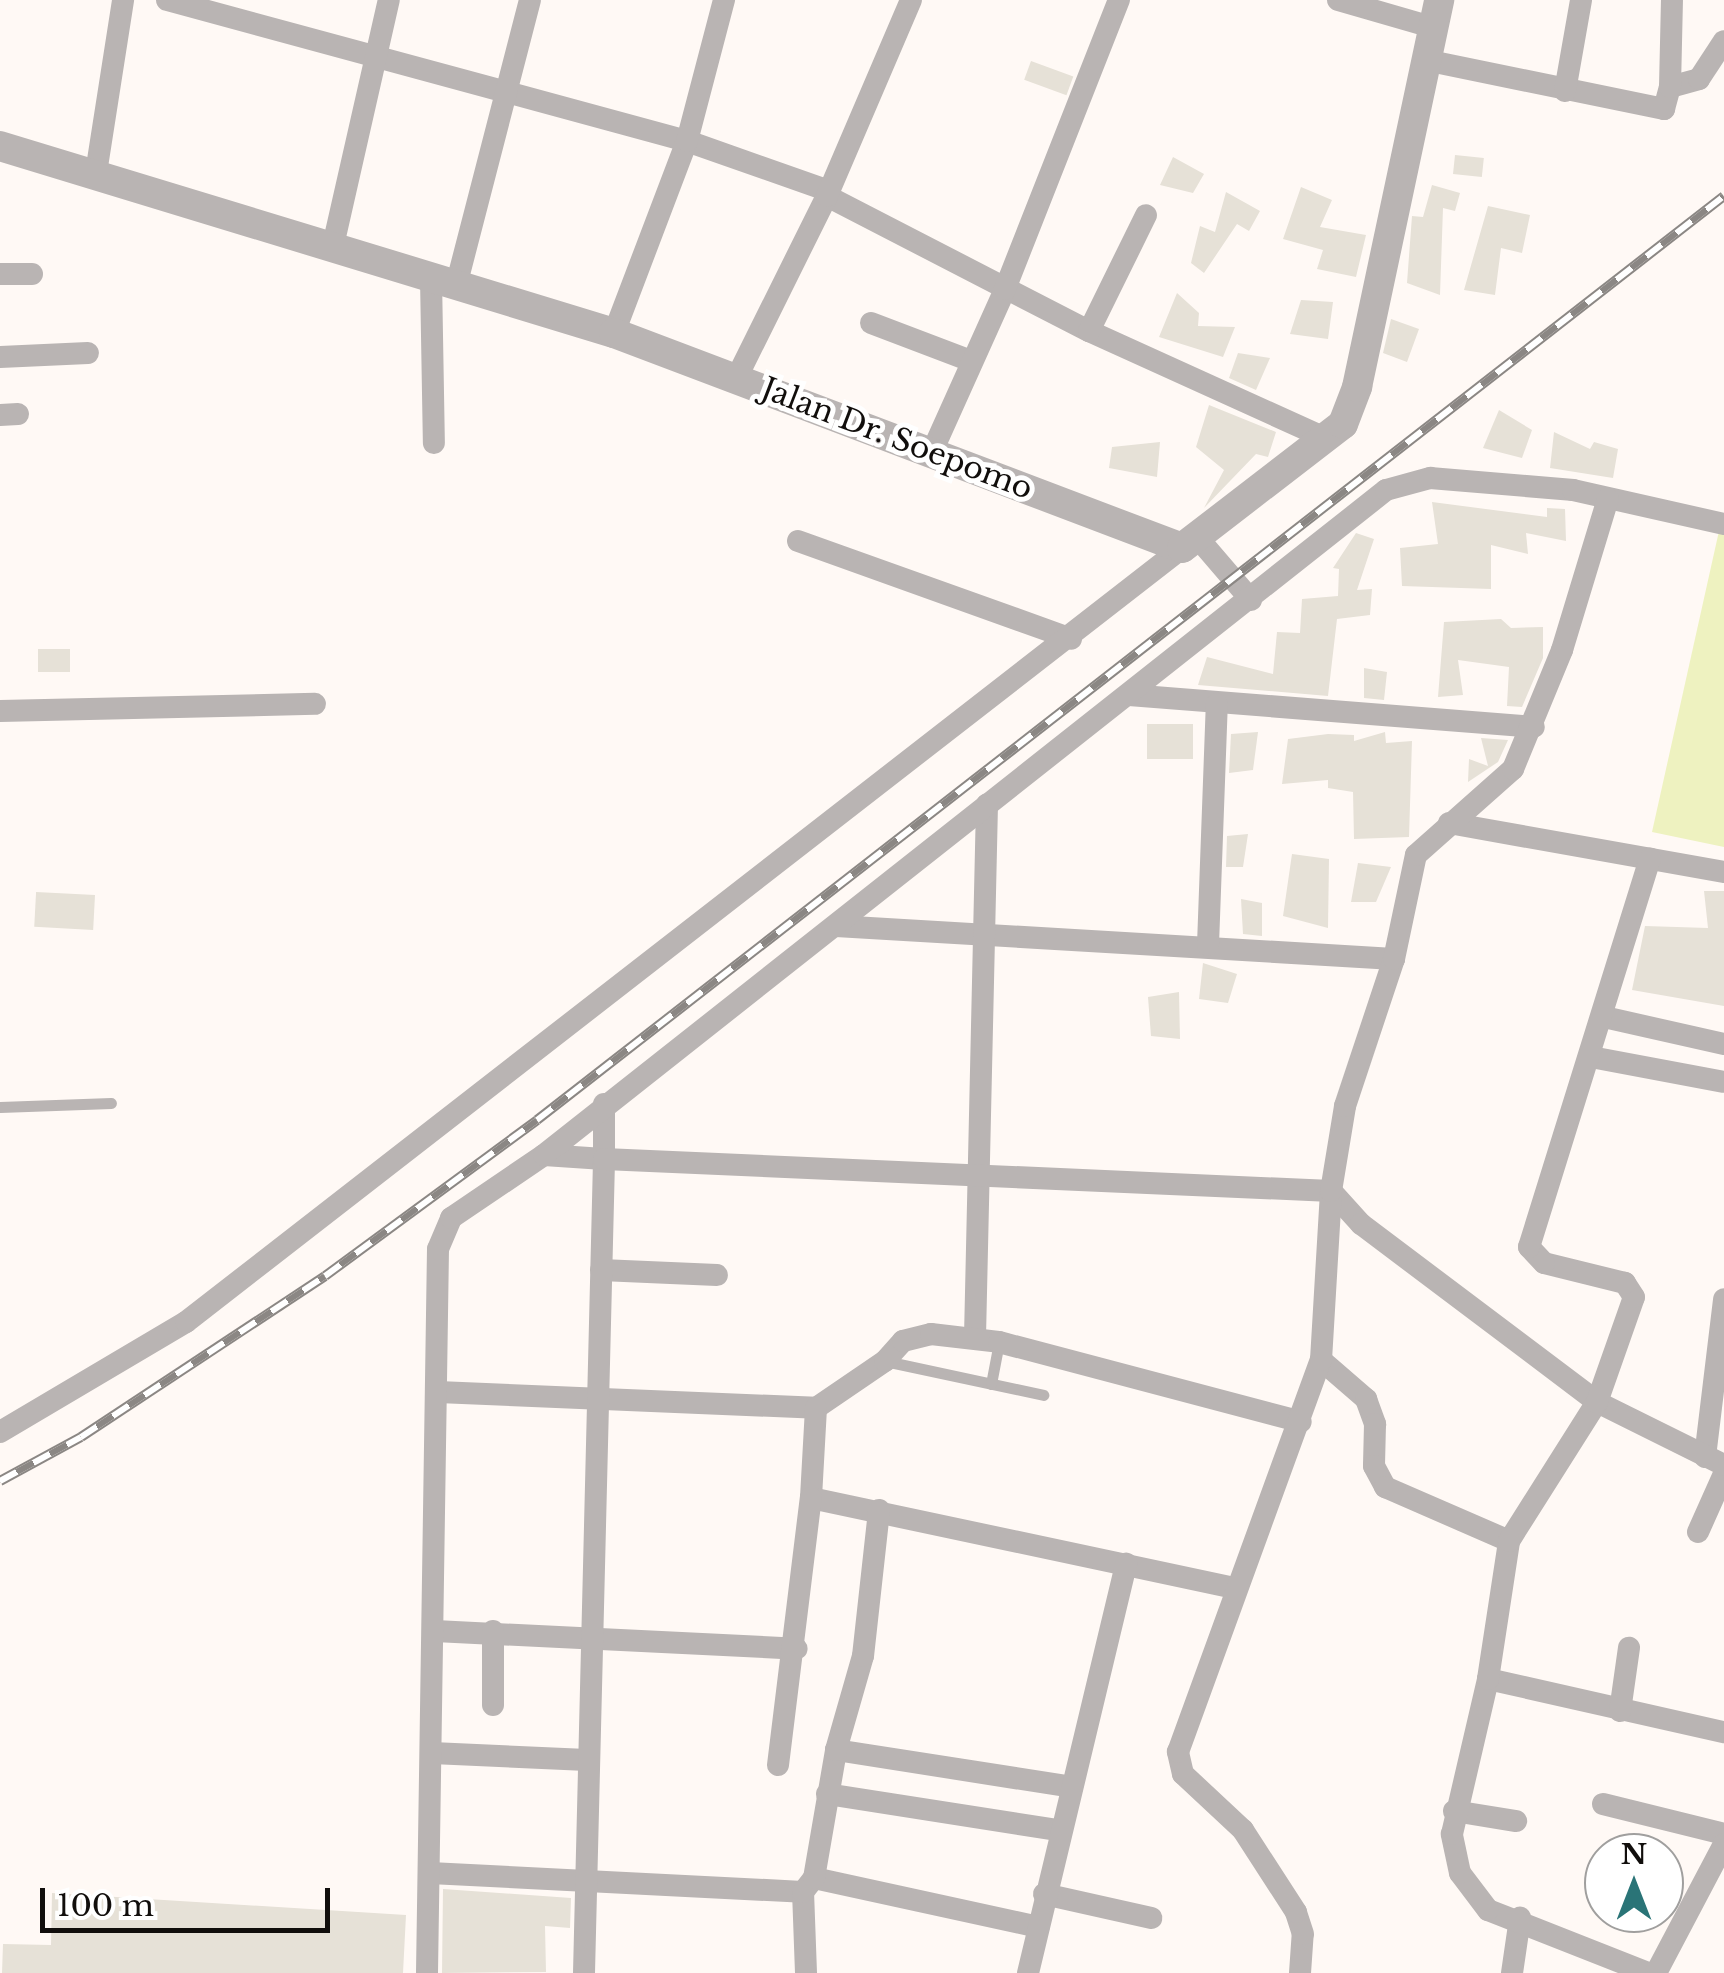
<!DOCTYPE html>
<style>
body{margin:0}
#map{position:relative;width:1724px;height:1973px;overflow:hidden;background:#fff9f5;font-family:"Libre Baskerville",serif}
div>[style]{position:absolute}
.green>*{inset:0;background:#eef2c0}
.building>*{inset:0;background:#e6e1d7;transform-origin:0 0}
.service>*{height:11px;margin:-5.5px;padding:0 5.5px;transform-origin:5.5px;border-radius:5.5px;background:#b9b4b3}
.minor>*{height:22px;margin:-11px;padding:0 11px;transform-origin:11px;border-radius:11px;background:#b9b4b3}
.tertiary>*{height:30px;margin:-15px;padding:0 15px;transform-origin:15px;border-radius:15px;background:#b9b4b3}
.rail>*{height:10px;margin-top:-5px;transform-origin:0;background:repeating-linear-gradient(90deg,#fff 0 19px,#8b8784 0 38px);box-sizing:border-box;border-block:2px solid #8b8784}
span{translate:-50% -50%;white-space:nowrap;text-align:center;line-height:1.15;-webkit-text-stroke:10px #fff;paint-order:stroke}
.street-label{font-size:30px;color:#110e0c}
.north{position:absolute;left:1584px;top:1833px;width:100px;height:100px;box-sizing:border-box;background:#fff;border:2px solid #a09f9e;border-radius:50%;rotate:0deg;font-size:28px;font-weight:700;line-height:40px;text-align:center;color:#110e0c}
.north::after{content:'';display:block;margin:auto;width:35px;height:45px;background:#2a7477;clip-path:polygon(50% 0,100% 100%,50% 72%,0 100%)}
.scale{position:absolute;left:40px;top:1888px;width:290px;height:45px;box-sizing:border-box;border:5px solid #110e0c;border-top:0;padding-left:12px;font-size:30px;line-height:35px;white-space:nowrap;color:#110e0c;-webkit-text-stroke:8px #fff;paint-order:stroke}
</style>
<div id="map">
<div class="green">
<i style="clip-path:polygon(1719px 531px,1724px 532px,1724px 847px,1652px 832px)"></i>
</div>
<div class="building">
<i style="left:1031px;top:61px;width:45px;height:20px;rotate:20deg"></i>
<i style="left:1455px;top:155px;width:29px;height:19px;rotate:6deg"></i>
<i style="clip-path:polygon(1173px 157px,1204px 174px,1193px 193px,1160px 185px)"></i>
<i style="clip-path:polygon(1432px 185px,1460px 193px,1455px 211px,1443px 208px,1440px 295px,1407px 283px,1412px 216px,1423px 217px)"></i>
<i style="clip-path:polygon(1301px 187px,1332px 200px,1320px 227px,1366px 235px,1356px 277px,1317px 269px,1323px 250px,1283px 239px)"></i>
<i style="clip-path:polygon(1226px 192px,1260px 211px,1249px 231px,1237px 224px,1204px 273px,1191px 263px,1200px 226px,1215px 232px)"></i>
<i style="clip-path:polygon(1488px 206px,1530px 215px,1522px 253px,1501px 248px,1495px 295px,1464px 290px)"></i>
<i style="clip-path:polygon(1177px 293px,1199px 313px,1198px 326px,1235px 327px,1223px 357px,1159px 337px)"></i>
<i style="clip-path:polygon(1301px 300px,1333px 302px,1328px 339px,1290px 334px)"></i>
<i style="clip-path:polygon(1391px 319px,1419px 329px,1407px 362px,1383px 353px)"></i>
<i style="clip-path:polygon(1238px 353px,1270px 358px,1256px 390px,1229px 378px)"></i>
<i style="clip-path:polygon(1209px 405px,1276px 432px,1268px 457px,1256px 454px,1204px 508px,1224px 470px,1196px 447px)"></i>
<i style="clip-path:polygon(1499px 410px,1532px 430px,1522px 458px,1483px 448px)"></i>
<i style="clip-path:polygon(1554px 432px,1590px 449px,1594px 442px,1618px 449px,1613px 478px,1550px 468px)"></i>
<i style="clip-path:polygon(1160px 442px,1157px 477px,1109px 468px,1112px 447px)"></i>
<i style="clip-path:polygon(1432px 502px,1547px 517px,1547px 508px,1565px 509px,1566px 541px,1526px 533px,1528px 554px,1491px 545px,1491px 589px,1402px 586px,1400px 548px,1438px 544px)"></i>
<i style="clip-path:polygon(1356px 533px,1374px 539px,1357px 590px,1372px 589px,1370px 615px,1337px 619px,1328px 696px,1198px 685px,1207px 657px,1273px 674px,1277px 632px,1300px 633px,1302px 599px,1338px 596px,1339px 569px,1333px 568px)"></i>
<i style="clip-path:polygon(1501px 619px,1511px 628px,1543px 627px,1543px 658px,1522px 707px,1507px 706px,1509px 667px,1458px 660px,1463px 695px,1438px 697px,1444px 622px)"></i>
<i style="left:38px;top:649px;width:32px;height:23px"></i>
<i style="clip-path:polygon(1364px 668px,1387px 672px,1384px 700px,1364px 698px)"></i>
<i style="left:1147px;top:724px;width:46px;height:35px"></i>
<i style="clip-path:polygon(1258px 732px,1253px 770px,1229px 773px,1231px 734px)"></i>
<i style="clip-path:polygon(1385px 732px,1386px 743px,1412px 741px,1409px 837px,1354px 839px,1353px 792px,1328px 788px,1328px 780px,1282px 784px,1288px 739px,1328px 734px,1354px 735px,1354px 741px)"></i>
<i style="clip-path:polygon(1481px 738px,1508px 740px,1498px 762px,1468px 782px,1469px 759px,1488px 766px)"></i>
<i style="clip-path:polygon(1248px 834px,1243px 867px,1226px 867px,1227px 836px)"></i>
<i style="clip-path:polygon(1292px 854px,1329px 859px,1328px 928px,1283px 916px)"></i>
<i style="clip-path:polygon(1358px 863px,1391px 867px,1376px 902px,1351px 902px)"></i>
<i style="clip-path:polygon(1704px 891px,1724px 891px,1724px 1006px,1632px 990px,1645px 926px,1708px 928px)"></i>
<i style="left:95px;top:895px;width:35px;height:59px;rotate:93deg"></i>
<i style="clip-path:polygon(1241px 899px,1262px 903px,1262px 936px,1243px 934px)"></i>
<i style="clip-path:polygon(1203px 963px,1237px 974px,1228px 1003px,1199px 999px)"></i>
<i style="clip-path:polygon(1179px 992px,1180px 1039px,1151px 1036px,1148px 997px)"></i>
<i style="clip-path:polygon(443px 1889px,571px 1898px,570px 1928px,545px 1926px,546px 1972px,442px 1973px)"></i>
<i style="clip-path:polygon(52px 1893px,406px 1915px,403px 1973px,2px 1973px,3px 1944px,51px 1945px)"></i>
</div>
<div class="service">
<i style="left:0;top:1107px;width:111px;rotate:-2.1deg"></i>
<i style="left:885px;top:1361px;width:162px;rotate:12.1deg"></i>
<i style="left:991px;top:1384px;width:43px;rotate:-79.2deg"></i>
</div>
<div class="minor">
<i style="left:167px;top:0;width:539px;rotate:15.17deg"></i>
<i style="left:687px;top:141px;width:151px;rotate:19.4deg"></i>
<i style="left:1338px;top:0;width:101px;rotate:16.1deg"></i>
<i style="left:1430px;top:61px;width:239px;rotate:11.6deg"></i>
<i style="left:1664px;top:109px;width:23px;rotate:-75deg"></i>
<i style="left:1670px;top:87px;width:30px;rotate:-15deg"></i>
<i style="left:1699px;top:79px;width:45px;rotate:-56.7deg"></i>
<i style="left:1670px;top:87px;width:87px;rotate:-88.7deg"></i>
<i style="left:1565px;top:91px;width:92px;rotate:-80deg"></i>
<i style="left:96px;top:173px;width:175px;rotate:-81.1deg"></i>
<i style="left:827px;top:196px;width:295px;rotate:27.3deg"></i>
<i style="left:1089px;top:331px;width:261px;rotate:24.4deg"></i>
<i style="left:332px;top:250px;width:256px;rotate:-77.2deg"></i>
<i style="left:0;top:274px;width:32px"></i>
<i style="left:431px;top:278px;width:165px;rotate:89deg"></i>
<i style="left:456px;top:286px;width:295px;rotate:-75.5deg"></i>
<i style="left:871px;top:323px;width:107px;rotate:20.8deg"></i>
<i style="left:1089px;top:331px;width:129px;rotate:-63.8deg"></i>
<i style="left:614px;top:333px;width:205px;rotate:-69.2deg"></i>
<i style="left:687px;top:141px;width:146px;rotate:-75.3deg"></i>
<i style="left:0;top:357px;width:88px;rotate:-2.6deg"></i>
<i style="left:737px;top:377px;width:202px;rotate:-63.6deg"></i>
<i style="left:827px;top:196px;width:213px;rotate:-66.8deg"></i>
<i style="left:0;top:415px;width:18px;rotate:-3deg"></i>
<i style="left:931px;top:454px;width:181px;rotate:-65.8deg"></i>
<i style="left:1005px;top:289px;width:311px;rotate:-68.5deg"></i>
<i style="left:1197px;top:537px;width:83px;rotate:49.4deg"></i>
<i style="left:798px;top:541px;width:290px;rotate:19.7deg"></i>
<i style="left:1129px;top:695px;width:406px;rotate:4.5deg"></i>
<i style="left:0;top:711px;width:315px;rotate:-1.3deg"></i>
<i style="left:1449px;top:823px;width:279px;rotate:10.1deg"></i>
<i style="left:836px;top:926px;width:559px;rotate:3.38deg"></i>
<i style="left:1208px;top:945px;width:241px;rotate:-87.9deg"></i>
<i style="left:1604px;top:1017px;width:123px;rotate:12.7deg"></i>
<i style="left:1591px;top:1057px;width:135px;rotate:10.6deg"></i>
<i style="left:544px;top:1155px;width:60px;rotate:3.8deg"></i>
<i style="left:604px;top:1159px;width:55px;rotate:-90deg"></i>
<i style="left:601px;top:1270px;width:116px;rotate:2.5deg"></i>
<i style="left:975px;top:1337px;width:533px;rotate:-88.71deg"></i>
<i style="left:1321px;top:1360px;width:60px;rotate:40.9deg"></i>
<i style="left:1366px;top:1399px;width:27px;rotate:70deg"></i>
<i style="left:1375px;top:1424px;width:42px;rotate:91.4deg"></i>
<i style="left:1374px;top:1466px;width:24px;rotate:62deg"></i>
<i style="left:1385px;top:1487px;width:135px;rotate:23.5deg"></i>
<i style="left:438px;top:1392px;width:378px;rotate:2.4deg"></i>
<i style="left:816px;top:1408px;width:83px;rotate:-34.3deg"></i>
<i style="left:885px;top:1361px;width:27px;rotate:-48deg"></i>
<i style="left:903px;top:1341px;width:29px;rotate:-14deg"></i>
<i style="left:931px;top:1334px;width:68px;rotate:6.7deg"></i>
<i style="left:999px;top:1342px;width:312px;rotate:14.8deg"></i>
<i style="left:816px;top:1408px;width:90px;rotate:93.2deg"></i>
<i style="left:811px;top:1498px;width:434px;rotate:12deg"></i>
<i style="left:0;top:1432px;width:216px;rotate:-30.6deg"></i>
<i style="left:186px;top:1322px;width:1261px;rotate:-37.85deg"></i>
<i style="left:1705px;top:1457px;width:159px;rotate:-83.1deg"></i>
<i style="left:1698px;top:1532px;width:64px;rotate:-65.9deg"></i>
<i style="left:435px;top:1631px;width:362px;rotate:2.8deg"></i>
<i style="left:493px;top:1631px;width:74px;rotate:90deg"></i>
<i style="left:1488px;top:1679px;width:242px;rotate:12.7deg"></i>
<i style="left:1620px;top:1711px;width:64px;rotate:-81.9deg"></i>
<i style="left:836px;top:1750px;width:239px;rotate:8.9deg"></i>
<i style="left:432px;top:1753px;width:155px;rotate:2.6deg"></i>
<i style="left:778px;top:1765px;width:269px;rotate:-83deg"></i>
<i style="left:827px;top:1794px;width:234px;rotate:8.9deg"></i>
<i style="left:1603px;top:1804px;width:125px;rotate:13.9deg"></i>
<i style="left:1454px;top:1811px;width:63px;rotate:9.2deg"></i>
<i style="left:430px;top:1873px;width:373px;rotate:2.9deg"></i>
<i style="left:814px;top:1878px;width:230px;rotate:12.3deg"></i>
<i style="left:1044px;top:1894px;width:110px;rotate:12.6deg"></i>
<i style="left:427px;top:1973px;width:724px;rotate:-89.13deg"></i>
<i style="left:438px;top:1249px;width:34px;rotate:-67deg"></i>
<i style="left:451px;top:1218px;width:112px;rotate:-34.1deg"></i>
<i style="left:544px;top:1155px;width:1073px;rotate:-38.3deg"></i>
<i style="left:1386px;top:490px;width:46px;rotate:-15.3deg"></i>
<i style="left:1430px;top:478px;width:144px;rotate:4.8deg"></i>
<i style="left:1573px;top:490px;width:155px;rotate:12.7deg"></i>
<i style="left:584px;top:1973px;width:814px;rotate:-88.59deg"></i>
<i style="left:604px;top:1159px;width:728px;rotate:2.52deg"></i>
<i style="left:1331px;top:1191px;width:45px;rotate:47.7deg"></i>
<i style="left:1361px;top:1224px;width:296px;rotate:37deg"></i>
<i style="left:1597px;top:1402px;width:142px;rotate:26.4deg"></i>
<i style="left:806px;top:1973px;width:81px;rotate:-92.1deg"></i>
<i style="left:803px;top:1892px;width:18px;rotate:-52deg"></i>
<i style="left:814px;top:1878px;width:130px;rotate:-80.2deg"></i>
<i style="left:836px;top:1750px;width:98px;rotate:-74deg"></i>
<i style="left:863px;top:1656px;width:147px;rotate:-83.7deg"></i>
<i style="left:1028px;top:1973px;width:421px;rotate:-76.5deg"></i>
<i style="left:1300px;top:1973px;width:39px;rotate:-86deg"></i>
<i style="left:1303px;top:1934px;width:23px;rotate:-108deg"></i>
<i style="left:1296px;top:1912px;width:98px;rotate:-122.9deg"></i>
<i style="left:1243px;top:1830px;width:82px;rotate:-137deg"></i>
<i style="left:1183px;top:1774px;width:23px;rotate:-103deg"></i>
<i style="left:1178px;top:1752px;width:417px;rotate:-70deg"></i>
<i style="left:1321px;top:1360px;width:169px;rotate:-86.6deg"></i>
<i style="left:1331px;top:1191px;width:86px;rotate:-80.6deg"></i>
<i style="left:1345px;top:1106px;width:155px;rotate:-71.6deg"></i>
<i style="left:1394px;top:959px;width:106px;rotate:-78.1deg"></i>
<i style="left:1416px;top:855px;width:130px;rotate:-41.6deg"></i>
<i style="left:1513px;top:769px;width:129px;rotate:-67.6deg"></i>
<i style="left:1562px;top:650px;width:158px;rotate:-73.1deg"></i>
<i style="left:1512px;top:1973px;width:56px;rotate:-81.7deg"></i>
<i style="left:1648px;top:1973px;width:172px;rotate:-158.5deg"></i>
<i style="left:1488px;top:1910px;width:46px;rotate:-127.1deg"></i>
<i style="left:1460px;top:1873px;width:40px;rotate:-102deg"></i>
<i style="left:1452px;top:1834px;width:159px;rotate:-76.9deg"></i>
<i style="left:1488px;top:1679px;width:140px;rotate:-81.3deg"></i>
<i style="left:1509px;top:1541px;width:165px;rotate:-57.7deg"></i>
<i style="left:1597px;top:1402px;width:111px;rotate:-70.6deg"></i>
<i style="left:1634px;top:1297px;width:17px;rotate:-123deg"></i>
<i style="left:1625px;top:1283px;width:83px;rotate:-166.1deg"></i>
<i style="left:1544px;top:1263px;width:22px;rotate:-133deg"></i>
<i style="left:1529px;top:1247px;width:407px;rotate:-72.7deg"></i>
<i style="left:1656px;top:1973px;width:146px;rotate:-62.2deg"></i>
</div>
<div class="tertiary">
<i style="left:0;top:146px;width:642px;rotate:16.94deg"></i>
<i style="left:614px;top:333px;width:607px;rotate:20.73deg"></i>
<i style="left:1182px;top:548px;width:203px;rotate:-37.6deg"></i>
<i style="left:1343px;top:424px;width:40px;rotate:-69deg"></i>
<i style="left:1357px;top:387px;width:396px;rotate:-78deg"></i>
</div>
<div class="rail">
<i style="left:0;top:1481px;width:92px;rotate:-28.5deg"></i>
<i style="left:81px;top:1437px;width:292px;rotate:-33.4deg"></i>
<i style="left:325px;top:1276px;width:263px;rotate:-36.3deg"></i>
<i style="left:537px;top:1120px;width:1504px;rotate:-37.9deg"></i>
</div>
<div class="street-label">
<span style="left:897px;top:439px;rotate:21deg">Jalan Dr. Soepomo</span>
</div>
<div class="north">N</div>
<div class="scale">100 m</div>
</div>
